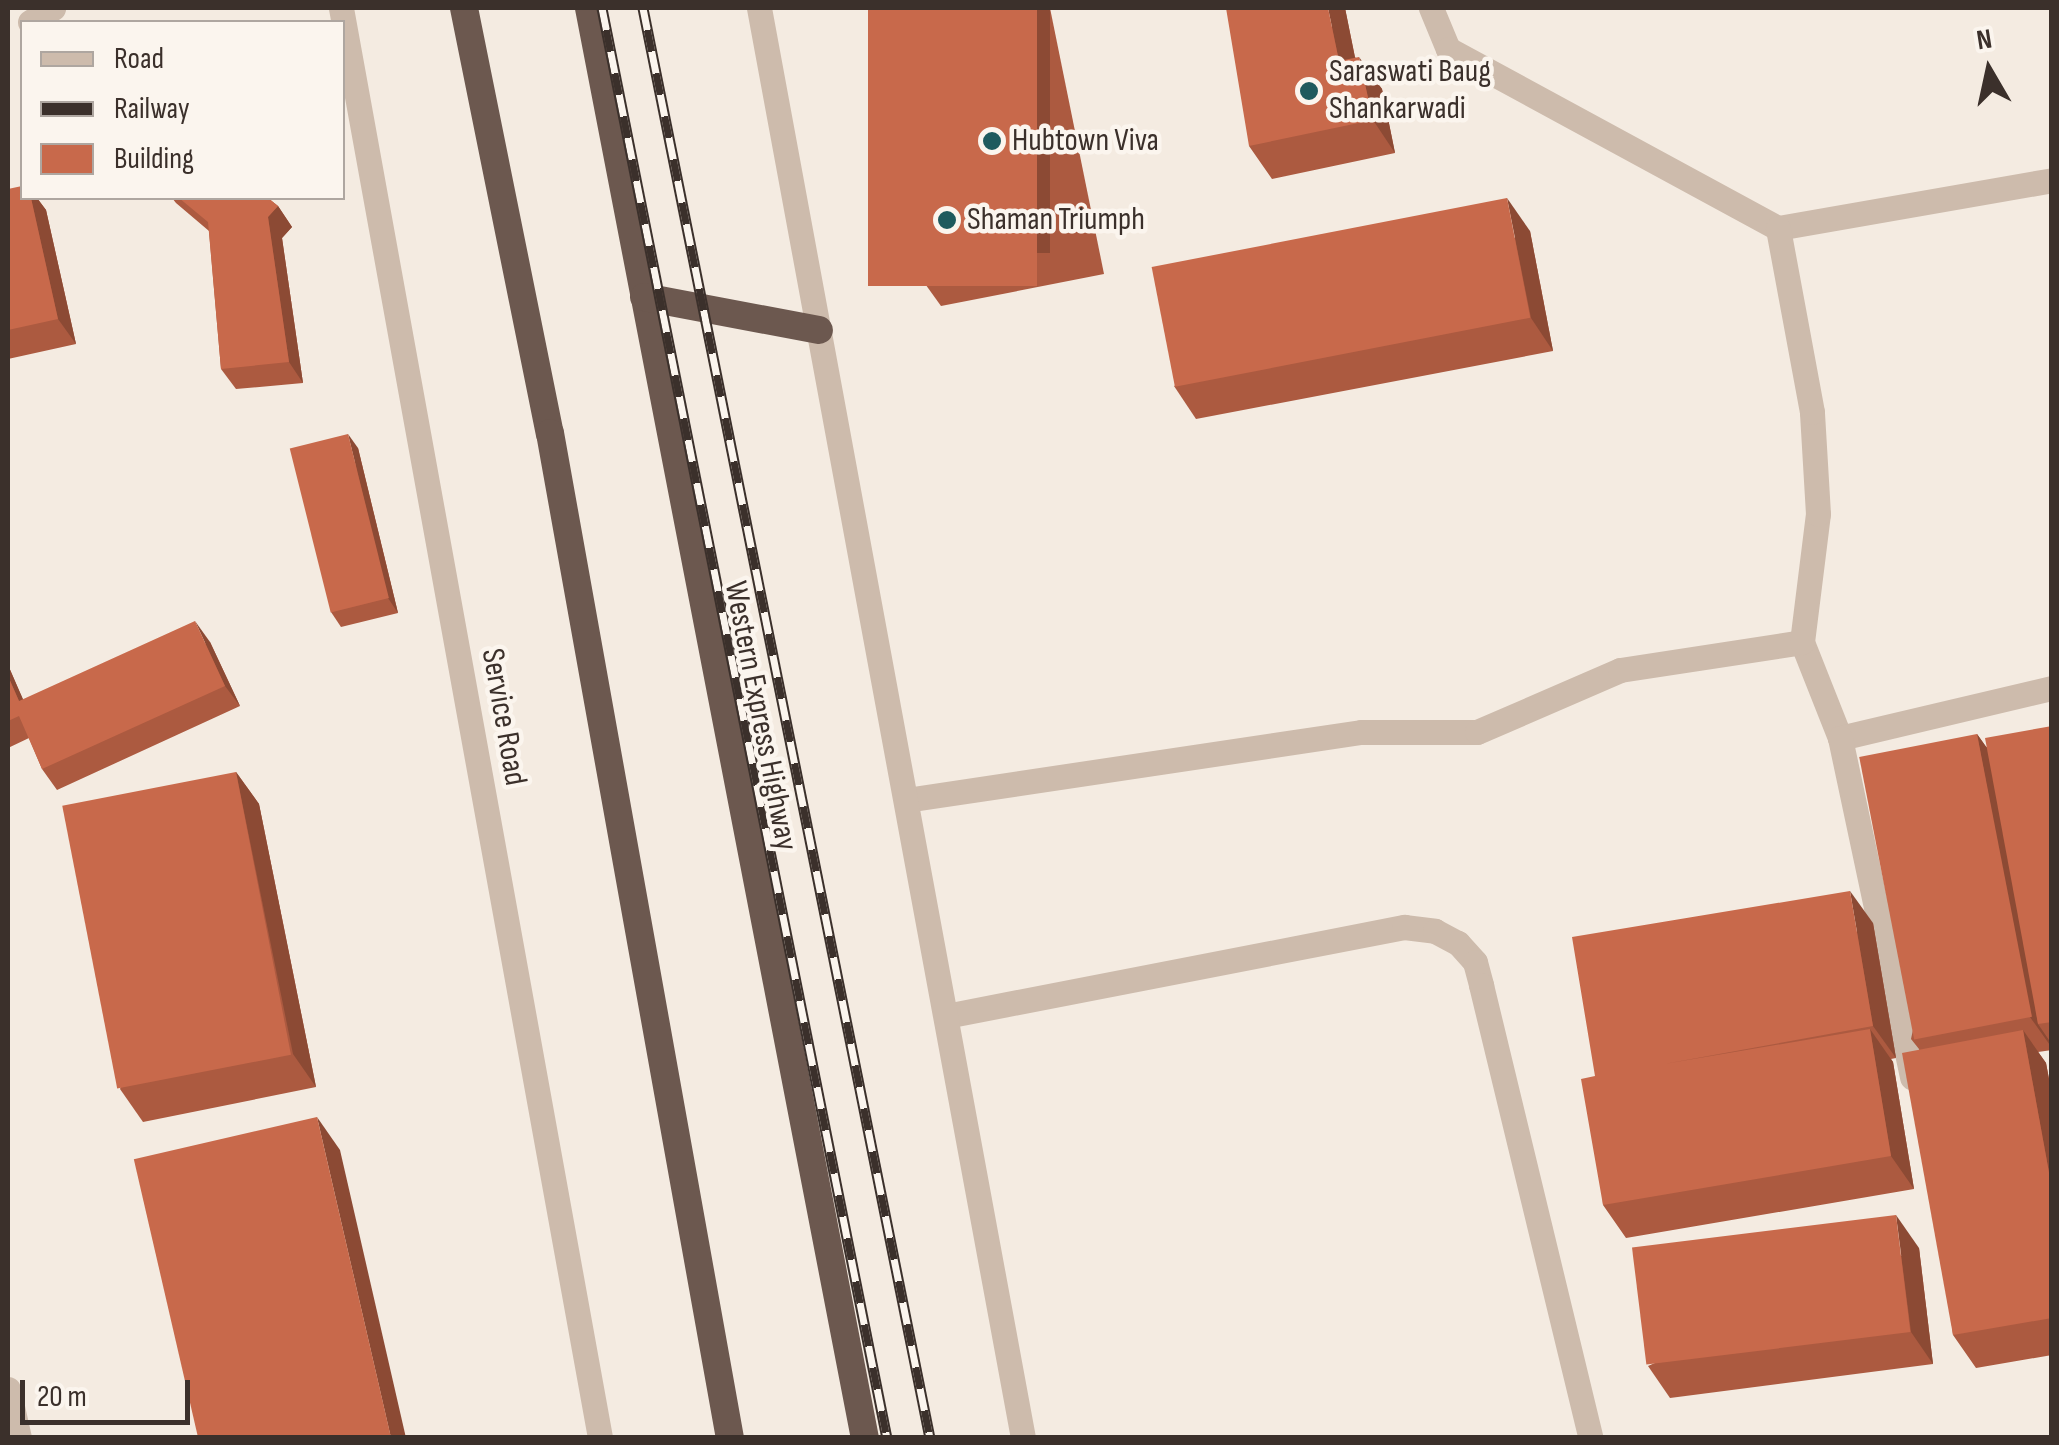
<!DOCTYPE html>
<style>
body{margin:0}
#map{position:relative;width:2059px;height:1445px;overflow:hidden;background:#f4ebe1;font-family:"Sofia Sans Condensed",sans-serif}
div>[style]{position:absolute}
.minor>*{height:25px;margin:-12.5px;padding:0 12.5px;transform-origin:12.5px;border-radius:12.5px;background:#cdbbac}
.tertiary>*{height:25px;margin:-12.5px;padding:0 12.5px;transform-origin:12.5px;border-radius:12.5px;background:#cdbbac}
.trunk>*{height:28px;margin:-14px;padding:0 14px;transform-origin:14px;border-radius:14px;background:#6c584f}
.rail>*{height:11px;margin-top:-5.5px;transform-origin:0;background:repeating-linear-gradient(90deg,#fbf5ee 0 22px,#3b302b 0 44px);box-sizing:border-box;border-block:2px solid #3b302b}
.wall>*{inset:0;background:#ac5a40}
.shaded-wall>*{inset:0;background:#8c4a34;transform-origin:0 0}
.building>*{inset:0;background:#c8694b;transform-origin:0 0}
.dots>*{width:28px;height:28px;translate:-50% -50%;box-sizing:border-box;border:5px solid #fbf5ee;border-radius:50%}
span{translate:-50% -50%;white-space:nowrap;text-align:center;line-height:1.15;-webkit-text-stroke:9px #fbf5ee;paint-order:stroke}
.poi-label{font-size:32px;color:#3b302b}
.left{translate:0 -50%;text-align:left}
.street-label{font-size:32px;color:#3b302b}
.frame{position:absolute;inset:0;border:10px solid #3b302b;pointer-events:none}
.legend{position:absolute;left:20px;top:20px;width:325px;height:180px;box-sizing:border-box;background:#fbf5ee;border:2px solid #aea6a0;margin:0;padding:12px 18px;list-style:none;font-size:30px;color:#3b302b}
.legend li{display:flex;align-items:center;gap:20px;height:50px}
.legend b{width:50px;border:2px solid #aea6a0}
.north{position:absolute;left:1939px;top:20px;width:100px;height:100px;-webkit-text-stroke:8px #fbf5ee;paint-order:stroke;rotate:351deg;font-size:28px;font-weight:700;line-height:40px;text-align:center;color:#3b302b}
.north::after{content:'';display:block;margin:auto;width:35px;height:45px;background:#3b302b;clip-path:polygon(50% 0,100% 100%,50% 72%,0 100%)}
.scale{position:absolute;left:20px;top:1380px;width:170px;height:45px;box-sizing:border-box;border:5px solid #3b302b;border-top:0;padding-left:12px;font-size:30px;line-height:35px;white-space:nowrap;color:#3b302b;-webkit-text-stroke:8px #fbf5ee;paint-order:stroke}
</style>
<div id="map">
<div class="minor">
<i style="left:1431px;top:8px;width:44px;rotate:67.5deg"></i>
<i style="left:1448px;top:49px;width:375px;rotate:28.5deg"></i>
<i style="left:1778px;top:228px;width:278px;rotate:-9.9deg"></i>
<i style="left:30px;top:22px;width:27px;rotate:-31deg"></i>
<i style="left:1802px;top:642px;width:103px;rotate:68.4deg"></i>
<i style="left:1840px;top:738px;width:218px;rotate:-13.3deg"></i>
<i style="left:1840px;top:738px;width:347px;rotate:78deg"></i>
<i style="left:906px;top:800px;width:460px;rotate:-8.5deg"></i>
<i style="left:1361px;top:732px;width:116px"></i>
<i style="left:1477px;top:732px;width:156px;rotate:-23.4deg"></i>
<i style="left:1620px;top:670px;width:184px;rotate:-8.7deg"></i>
<i style="left:1802px;top:642px;width:129px;rotate:-82.9deg"></i>
<i style="left:1818px;top:514px;width:102px;rotate:-93.4deg"></i>
<i style="left:1812px;top:412px;width:187px;rotate:-100.5deg"></i>
<i style="left:946px;top:1016px;width:467px;rotate:-11deg"></i>
<i style="left:1404px;top:927px;width:31px;rotate:7deg"></i>
<i style="left:1435px;top:931px;width:26px;rotate:28deg"></i>
<i style="left:1458px;top:943px;width:25px;rotate:48deg"></i>
<i style="left:1475px;top:962px;width:24px;rotate:75deg"></i>
<i style="left:1481px;top:985px;width:466px;rotate:76.4deg"></i>
<i style="left:8px;top:1389px;width:50px;rotate:77.3deg"></i>
</div>
<div class="tertiary">
<i style="left:341px;top:8px;width:1453px;rotate:79.73deg"></i>
<i style="left:759px;top:8px;width:1454px;rotate:79.54deg"></i>
</div>
<div class="trunk">
<i style="left:464px;top:8px;width:434px;rotate:78.6deg"></i>
<i style="left:550px;top:433px;width:1021px;rotate:79.85deg"></i>
<i style="left:589px;top:8px;width:1456px;rotate:79.08deg"></i>
<i style="left:644px;top:297px;width:178px;rotate:10.7deg"></i>
</div>
<div class="rail">
<i style="left:602px;top:8px;width:1458px;rotate:78.73deg"></i>
<i style="left:643px;top:8px;width:1459px;rotate:78.65deg"></i>
</div>
<div class="wall">
<i style="clip-path:polygon(1050px 8px,1104px 274px,941px 306px,923px 281px)"></i>
<i style="clip-path:polygon(1345px 8px,1355px 57px,1382px 89px,1395px 153px,1272px 179px,1249px 146px)"></i>
<i style="clip-path:polygon(8px 189px,22px 198px,37px 198px,46px 210px,76px 344px,8px 359px)"></i>
<i style="clip-path:polygon(172px 198px,268px 198px,278px 206px,292px 227px,282px 238px,303px 383px,236px 389px,221px 369px,209px 231px,176px 203px)"></i>
<i style="clip-path:polygon(1530px 231px,1553px 351px,1196px 419px,1174px 386px)"></i>
<i style="clip-path:polygon(358px 448px,398px 613px,341px 627px,331px 612px)"></i>
<i style="clip-path:polygon(210px 642px,240px 706px,57px 790px,42px 769px,29px 738px,8px 748px,8px 665px,23px 700px)"></i>
<i style="clip-path:polygon(2052px 726px,2052px 1050px,2038px 1052px,2046px 1063px,2052px 1095px,2052px 1355px,1976px 1368px,1953px 1335px,1919px 1049px,1911px 1039px,1977px 734px,1986px 747px)"></i>
<i style="clip-path:polygon(236px 772px,259px 804px,316px 1087px,143px 1122px,120px 1089px)"></i>
<i style="clip-path:polygon(1873px 923px,1896px 1058px,1891px 1059px,1893px 1062px,1914px 1189px,1626px 1238px,1603px 1205px,1595px 1076px)"></i>
<i style="clip-path:polygon(1919px 1248px,1933px 1364px,1670px 1398px,1648px 1366px)"></i>
</div>
<div class="shaded-wall">
<i style="left:1037px;top:8px;width:13px;height:245px"></i>
<i style="clip-path:polygon(1328px 8px,1345px 8px,1362px 93px,1339px 61px)"></i>
<i style="clip-path:polygon(1359px 57px,1382px 89px,1395px 153px,1373px 120px)"></i>
<i style="clip-path:polygon(31px 198px,37px 198px,46px 210px,76px 344px,58px 319px)"></i>
<i style="clip-path:polygon(1507px 198px,1530px 231px,1553px 351px,1531px 318px)"></i>
<i style="clip-path:polygon(278px 206px,292px 227px,282px 238px,303px 383px,289px 362px,268px 217px)"></i>
<i style="clip-path:polygon(348px 434px,358px 448px,398px 613px,388px 598px)"></i>
<i style="clip-path:polygon(195px 621px,210px 642px,240px 706px,225px 686px)"></i>
<i style="clip-path:polygon(8px 665px,33px 722px,19px 701px,8px 676px)"></i>
<i style="clip-path:polygon(1977px 734px,2000px 766px,2038px 1024px,2051px 1043px,2052px 1048px,2030px 1017px)"></i>
<i style="clip-path:polygon(236px 772px,259px 804px,316px 1087px,293px 1054px)"></i>
<i style="clip-path:polygon(1850px 891px,1873px 923px,1896px 1058px,1873px 1026px)"></i>
<i style="clip-path:polygon(1870px 1029px,1893px 1062px,1914px 1189px,1891px 1156px)"></i>
<i style="clip-path:polygon(2023px 1030px,2046px 1063px,2052px 1095px,2052px 1189px)"></i>
<i style="clip-path:polygon(317px 1117px,340px 1150px,406px 1438px,391px 1438px)"></i>
<i style="clip-path:polygon(1896px 1215px,1919px 1248px,1933px 1364px,1911px 1332px)"></i>
</div>
<div class="building">
<i style="left:868px;top:8px;width:169px;height:278px"></i>
<i style="clip-path:polygon(1226px 8px,1328px 8px,1339px 61px,1359px 57px,1373px 120px,1249px 146px)"></i>
<i style="clip-path:polygon(22px 186px,22px 198px,31px 198px,58px 319px,8px 330px,8px 189px)"></i>
<i style="clip-path:polygon(179px 198px,268px 198px,278px 206px,268px 217px,289px 362px,221px 369px,208px 222px)"></i>
<i style="left:1507px;top:198px;width:122px;height:362px;rotate:79deg"></i>
<i style="left:348px;top:434px;width:169px;height:60px;rotate:76deg"></i>
<i style="clip-path:polygon(195px 621px,225px 686px,42px 769px,19px 716px,8px 721px,8px 676px,19px 701px)"></i>
<i style="clip-path:polygon(2052px 726px,2052px 1022px,2038px 1024px,1985px 738px)"></i>
<i style="left:1977px;top:734px;width:288px;height:120px;rotate:79deg"></i>
<i style="left:236px;top:772px;width:288px;height:177px;rotate:79deg"></i>
<i style="clip-path:polygon(1850px 891px,1873px 1026px,1664px 1064px,1870px 1029px,1891px 1156px,1603px 1205px,1581px 1079px,1595px 1076px,1572px 937px)"></i>
<i style="clip-path:polygon(2023px 1030px,2052px 1189px,2052px 1318px,1953px 1335px,1902px 1053px)"></i>
<i style="left:317px;top:1117px;width:329px;height:188px;rotate:77deg"></i>
<i style="left:1896px;top:1215px;width:118px;height:266px;rotate:83deg"></i>
</div>
<div class="dots">
<i style="left:1309px;top:91px;background:#1f5a5e"></i>
<i style="left:992px;top:141px;background:#1f5a5e"></i>
<i style="left:947px;top:220px;background:#1f5a5e"></i>
</div>
<div class="poi-label">
<span class="left" style="left:1329px;top:91px">Saraswati Baug<br>Shankarwadi</span>
<span class="left" style="left:1012px;top:141px">Hubtown Viva</span>
<span class="left" style="left:967px;top:220px">Shaman Triumph</span>
</div>
<div class="street-label">
<span style="left:760px;top:716px;rotate:79deg">Western Express Highway</span>
<span style="left:503px;top:717px;rotate:80deg">Service Road</span>
</div>
<div class="frame"></div>
<ul class="legend">
<li><b style="height:12px;background:#cdbbac"></b>Road</li>
<li><b style="height:12px;background:#3b302b"></b>Railway</li>
<li><b style="height:28px;background:#c8694b"></b>Building</li>
</ul>
<div class="north">N</div>
<div class="scale">20 m</div>
</div>
